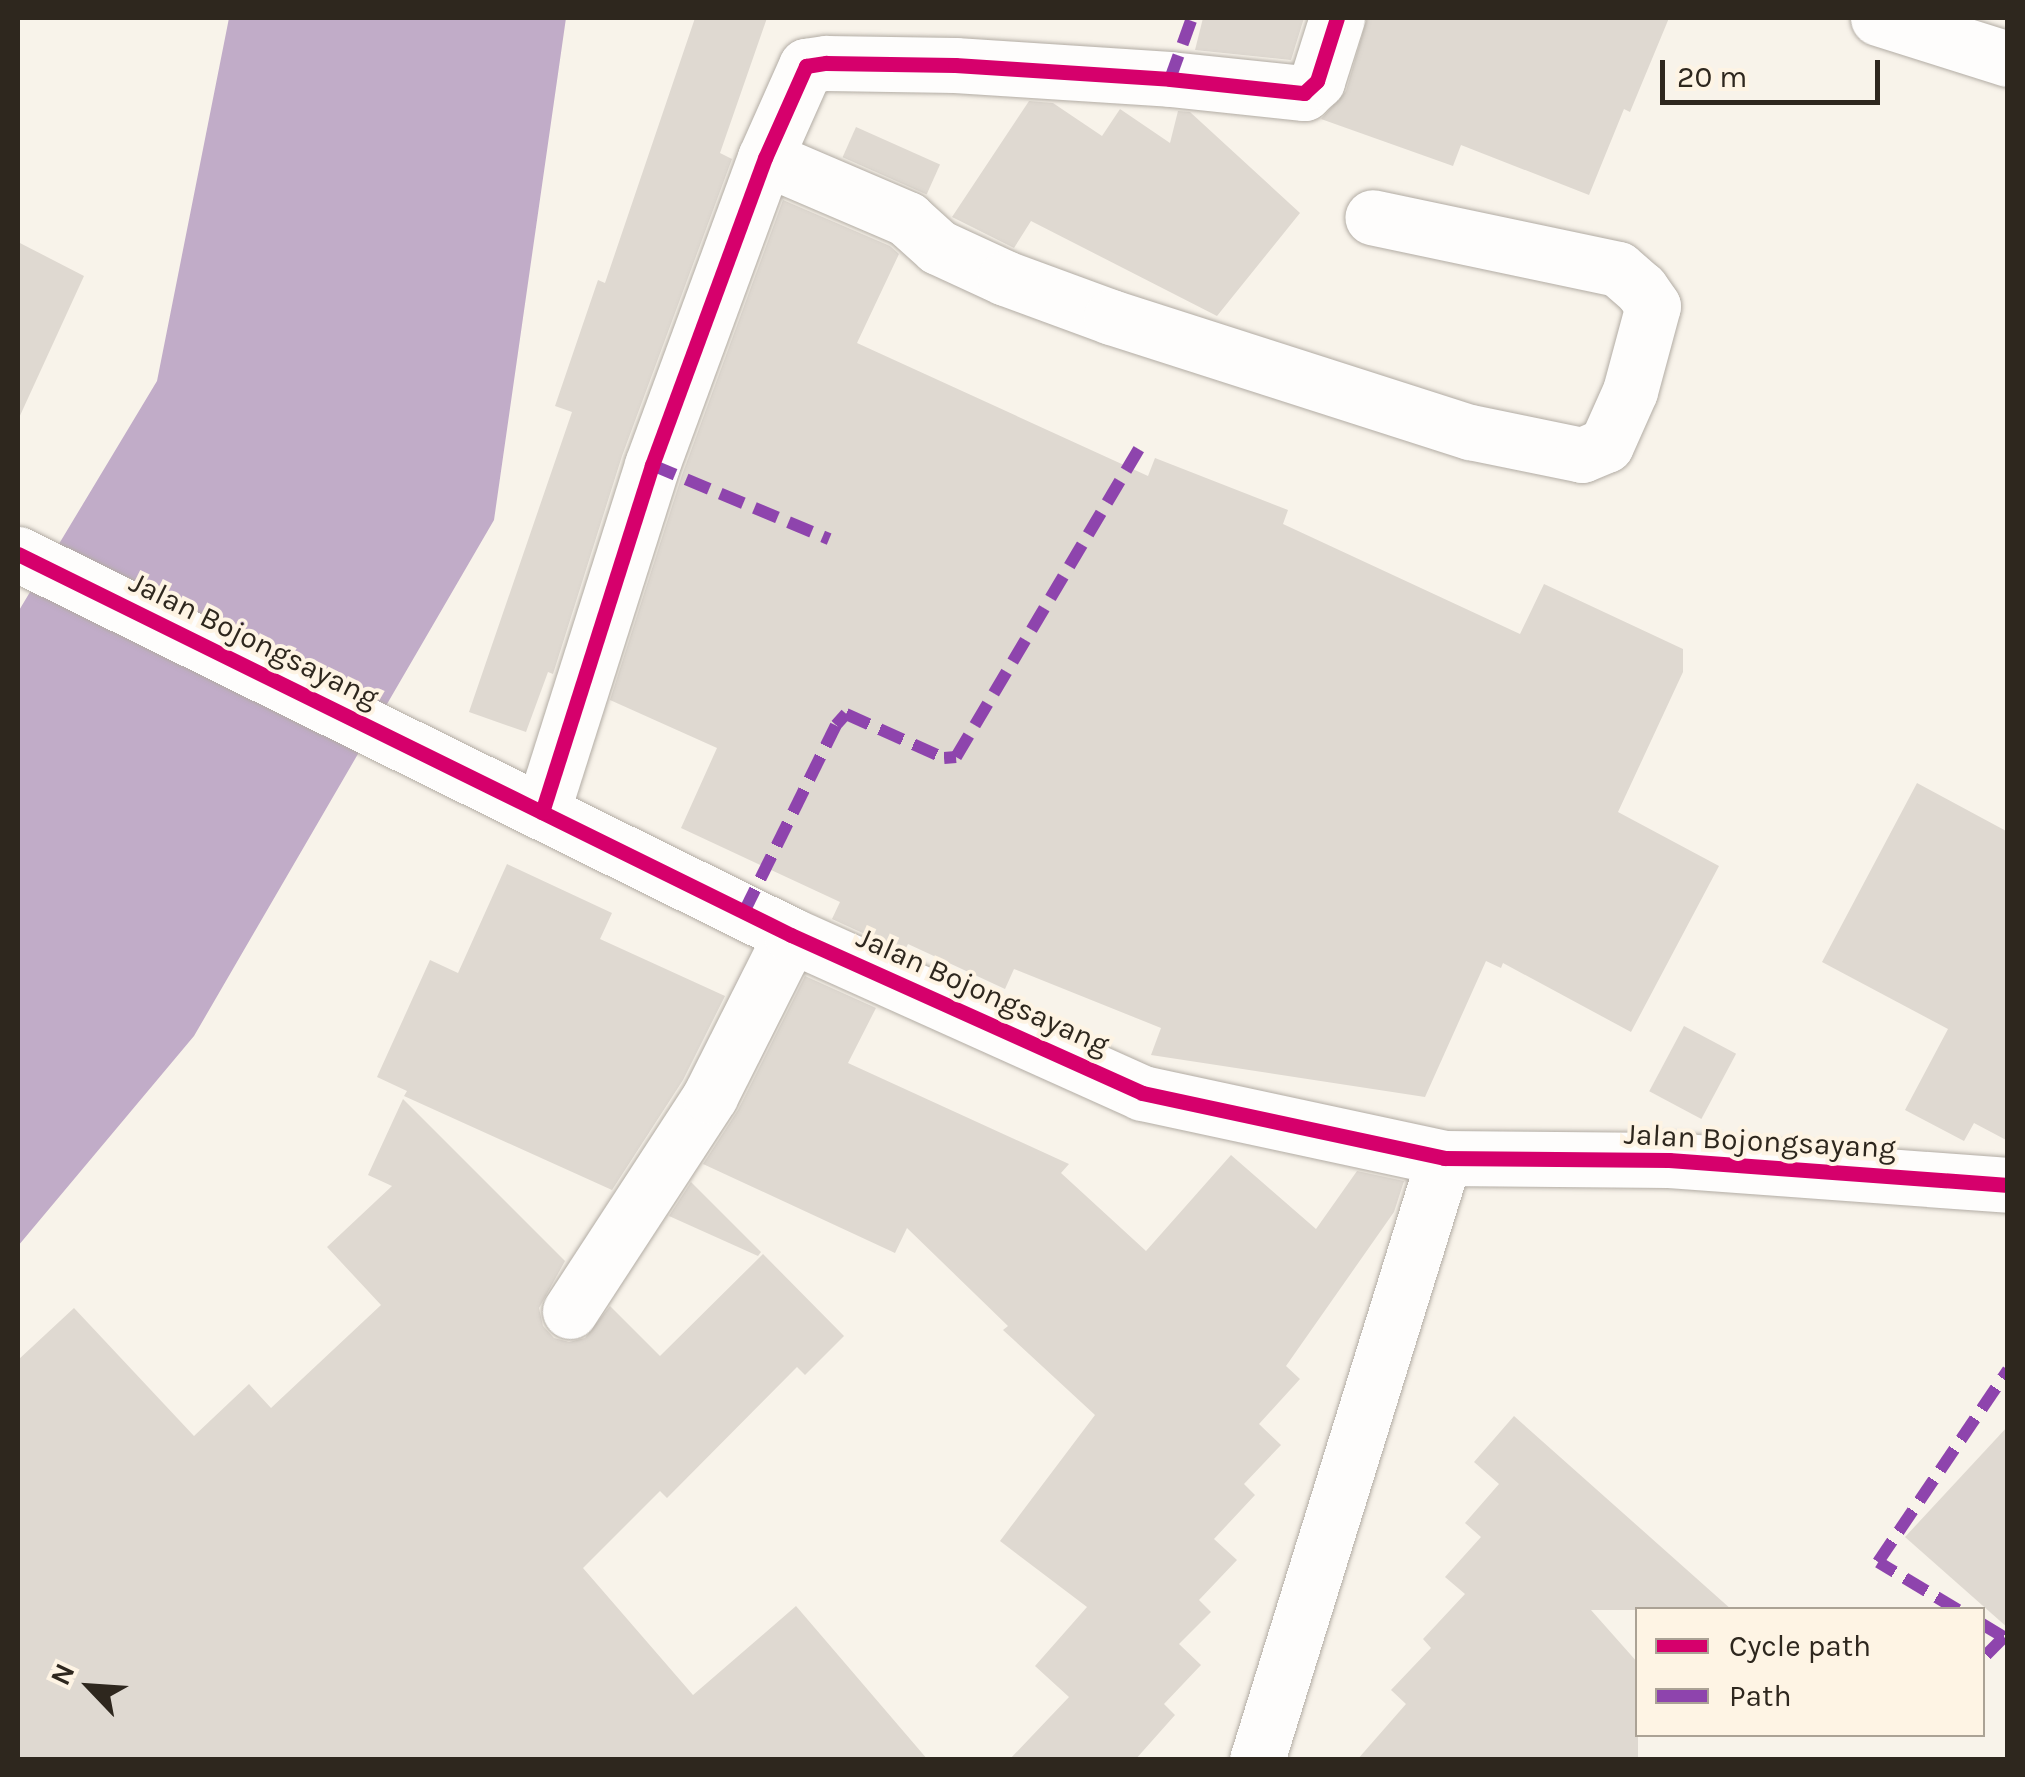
<!DOCTYPE html>
<style>
body{margin:0}
#map{position:relative;width:2025px;height:1777px;overflow:hidden;background:#f8f3ea;font-family:Karla,sans-serif}
div>[style]{position:absolute}
.water>*{inset:0;background:#c1acc8}
.building>*{inset:0;background:#dfd9d1;transform-origin:0 0}
.roads{filter:drop-shadow(0 0 2px #b2aca4) drop-shadow(0 0 2px #b2aca4)}
.street>*{height:55px;margin:-27.5px;padding:0 27.5px;transform-origin:27.5px;border-radius:27.5px;background:#fefdfc}
.secondary>*{height:55px;margin:-27.5px;padding:0 27.5px;transform-origin:27.5px;border-radius:27.5px;background:#fefdfc}
.quiet>*{height:12px;margin-top:-6px;transform-origin:0;background:repeating-linear-gradient(90deg,#8e44ad 0 25px,transparent 0 37px)}
.cycleway>*{height:15px;margin:-7.5px;padding:0 7.5px;transform-origin:7.5px;border-radius:7.5px;background:#d6006c}
span{translate:-50% -50%;white-space:nowrap;text-align:center;line-height:1.15;-webkit-text-stroke:8px #fef4e4;paint-order:stroke}
.street-label{font-size:30px;color:#2e271e}
.frame{position:absolute;inset:0;border:20px solid #2e271e;pointer-events:none}
.legend{position:absolute;left:1635px;top:1607px;width:350px;height:130px;box-sizing:border-box;background:#fef4e4;border:2px solid #aba295;margin:0;padding:12px 18px;list-style:none;font-size:30px;color:#2e271e}
.legend li{display:flex;align-items:center;gap:20px;height:50px}
.legend b{width:50px;border:2px solid #aba295}
.north{position:absolute;left:40px;top:1637px;width:100px;height:100px;-webkit-text-stroke:8px #fef4e4;paint-order:stroke;rotate:295deg;font-size:28px;font-weight:700;line-height:40px;text-align:center;color:#2e271e}
.north::after{content:'';display:block;margin:auto;width:35px;height:45px;background:#2e271e;clip-path:polygon(50% 0,100% 100%,50% 72%,0 100%)}
.scale{position:absolute;left:1660px;top:60px;width:220px;height:45px;box-sizing:border-box;border:5px solid #2e271e;border-top:0;padding-left:12px;font-size:30px;line-height:35px;white-space:nowrap;color:#2e271e;-webkit-text-stroke:8px #fef4e4;paint-order:stroke}
</style>
<div id="map">
<div class="water">
<i style="clip-path:polygon(229px 18px,566px 18px,494px 520px,194px 1036px,18px 1246px,18px 612px,157px 381px)"></i>
</div>
<div class="building">
<i style="clip-path:polygon(695px 18px,767px 18px,720px 153px,732px 159px,622px 456px,553px 674px,548px 672px,526px 732px,469px 712px,572px 412px,555px 406px,598px 280px,605px 283px)"></i>
<i style="clip-path:polygon(1203px 18px,1304px 18px,1291px 60px,1195px 50px)"></i>
<i style="clip-path:polygon(1367px 18px,1669px 18px,1630px 112px,1624px 109px,1589px 195px,1461px 145px,1453px 166px,1321px 119px,1346px 91px)"></i>
<i style="clip-path:polygon(1029px 101px,1053px 103px,1102px 136px,1120px 109px,1170px 143px,1178px 111px,1190px 112px,1300px 213px,1217px 316px,1031px 221px,1014px 248px,952px 217px)"></i>
<i style="left:856px;top:127px;width:92px;height:33px;rotate:24deg"></i>
<i style="clip-path:polygon(783px 200px,890px 246px,899px 254px,857px 343px,1148px 476px,1155px 458px,1288px 510px,1283px 524px,1520px 634px,1544px 584px,1683px 649px,1683px 672px,1618px 812px,1719px 866px,1631px 1032px,1503px 963px,1501px 968px,1486px 961px,1425px 1097px,1151px 1055px,1161px 1028px,1014px 969px,1005px 989px,908px 944px,904px 952px,832px 919px,840px 902px,681px 828px,717px 748px,610px 700px,682px 475px)"></i>
<i style="clip-path:polygon(18px 242px,84px 276px,18px 420px)"></i>
<i style="clip-path:polygon(1917px 783px,2008px 832px,2008px 1141px,1974px 1123px,1964px 1141px,1905px 1110px,1948px 1029px,1822px 962px)"></i>
<i style="clip-path:polygon(507px 864px,612px 913px,600px 939px,725px 996px,683px 1080px,612px 1190px,404px 1096px,407px 1091px,377px 1077px,430px 960px,458px 973px)"></i>
<i style="clip-path:polygon(805px 976px,876px 1008px,848px 1063px,1069px 1164px,1061px 1173px,1146px 1251px,1231px 1155px,1316px 1229px,1357px 1171px,1404px 1181px,1394px 1212px,1286px 1366px,1300px 1379px,1259px 1424px,1281px 1445px,1244px 1484px,1255px 1495px,1214px 1539px,1237px 1560px,1199px 1600px,1211px 1612px,1179px 1644px,1201px 1665px,1164px 1704px,1175px 1715px,1135px 1760px,1009px 1760px,1069px 1697px,1035px 1666px,1087px 1607px,1000px 1541px,1095px 1415px,1003px 1330px,1008px 1326px,907px 1228px,895px 1253px,703px 1164px,738px 1110px)"></i>
<i style="left:1684px;top:1026px;width:59px;height:74px;rotate:28deg"></i>
<i style="clip-path:polygon(403px 1099px,565px 1261px,539px 1308px,543px 1326px,554px 1338px,569px 1342px,585px 1338px,610px 1306px,660px 1356px,763px 1254px,844px 1336px,805px 1375px,797px 1367px,667px 1498px,660px 1491px,583px 1568px,693px 1695px,796px 1606px,928px 1760px,18px 1760px,18px 1360px,74px 1308px,194px 1436px,249px 1384px,271px 1408px,381px 1305px,327px 1247px,392px 1186px,368px 1175px)"></i>
<i style="clip-path:polygon(691px 1182px,761px 1252px,758px 1256px,669px 1216px)"></i>
<i style="clip-path:polygon(1514px 1416px,1732px 1610px,1591px 1610px,1638px 1663px,1638px 1760px,1357px 1760px,1406px 1704px,1391px 1690px,1431px 1648px,1423px 1639px,1465px 1594px,1445px 1577px,1481px 1537px,1465px 1523px,1499px 1484px,1474px 1462px)"></i>
<i style="clip-path:polygon(2008px 1426px,2008px 1628px,1905px 1537px)"></i>
</div>
<div class="roads">
<div class="street">
<i style="left:1878px;top:18px;width:136px;rotate:17.5deg"></i>
<i style="left:765px;top:158px;width:155px;rotate:23.2deg"></i>
<i style="left:907px;top:219px;width:42px;rotate:42.1deg"></i>
<i style="left:938px;top:247px;width:74px;rotate:24.8deg"></i>
<i style="left:1005px;top:278px;width:113px;rotate:20.2deg"></i>
<i style="left:1111px;top:317px;width:377px;rotate:17.8deg"></i>
<i style="left:1470px;top:432px;width:114px;rotate:11.6deg"></i>
<i style="left:1582px;top:455px;width:26px;rotate:-23deg"></i>
<i style="left:1606px;top:445px;width:59px;rotate:-66deg"></i>
<i style="left:1630px;top:391px;width:88px;rotate:-74.9deg"></i>
<i style="left:1653px;top:306px;width:21px;rotate:-125deg"></i>
<i style="left:1641px;top:289px;width:30px;rotate:-139deg"></i>
<i style="left:1618px;top:269px;width:251px;rotate:-168.1deg"></i>
<i style="left:542px;top:812px;width:364px;rotate:-72.4deg"></i>
<i style="left:652px;top:465px;width:327px;rotate:-69.8deg"></i>
<i style="left:765px;top:158px;width:101px;rotate:-66deg"></i>
<i style="left:806px;top:66px;width:20px;rotate:-9deg"></i>
<i style="left:826px;top:63px;width:129px;rotate:0.9deg"></i>
<i style="left:955px;top:65px;width:215px;rotate:3.7deg"></i>
<i style="left:1170px;top:79px;width:135px;rotate:6deg"></i>
<i style="left:1304px;top:93px;width:18px;rotate:-43deg"></i>
<i style="left:1317px;top:81px;width:66px;rotate:-72.4deg"></i>
<i style="left:570px;top:1311px;width:257px;rotate:-56.9deg"></i>
<i style="left:710px;top:1096px;width:180px;rotate:-63.3deg"></i>
<i style="left:1257px;top:1760px;width:630px;rotate:-72.74deg"></i>
</div>
<div class="secondary">
<i style="left:18px;top:554px;width:862px;rotate:26.24deg"></i>
<i style="left:791px;top:935px;width:385px;rotate:24.2deg"></i>
<i style="left:1142px;top:1093px;width:309px;rotate:12.1deg"></i>
<i style="left:1444px;top:1158px;width:225px;rotate:0.5deg"></i>
<i style="left:1669px;top:1160px;width:340px;rotate:4.2deg"></i>
</div>
</div>
<div class="quiet">
<i style="left:1170px;top:79px;width:65px;rotate:-70.2deg"></i>
<i style="left:652px;top:465px;width:192px;rotate:22.7deg"></i>
<i style="left:744px;top:912px;width:208px;rotate:-63.8deg"></i>
<i style="left:836px;top:725px;width:15px;rotate:-48deg"></i>
<i style="left:846px;top:714px;width:107px;rotate:24.2deg"></i>
<i style="left:944px;top:758px;width:12px;rotate:-5deg"></i>
<i style="left:956px;top:757px;width:363px;rotate:-59.3deg"></i>
<i style="left:1958px;top:1610px;width:93px;rotate:-149deg"></i>
<i style="left:1878px;top:1562px;width:232px;rotate:-55.9deg"></i>
<i style="left:1982px;top:1624px;width:26px;rotate:31deg"></i>
<i style="left:2004px;top:1637px;width:31px;rotate:135deg"></i>
</div>
<div class="cycleway">
<i style="left:18px;top:554px;width:862px;rotate:26.24deg"></i>
<i style="left:791px;top:935px;width:385px;rotate:24.2deg"></i>
<i style="left:1142px;top:1093px;width:309px;rotate:12.1deg"></i>
<i style="left:1444px;top:1158px;width:225px;rotate:0.5deg"></i>
<i style="left:1669px;top:1160px;width:340px;rotate:4.2deg"></i>
<i style="left:542px;top:812px;width:364px;rotate:-72.4deg"></i>
<i style="left:652px;top:465px;width:327px;rotate:-69.8deg"></i>
<i style="left:765px;top:158px;width:101px;rotate:-66deg"></i>
<i style="left:806px;top:66px;width:20px;rotate:-9deg"></i>
<i style="left:826px;top:63px;width:129px;rotate:0.9deg"></i>
<i style="left:955px;top:65px;width:215px;rotate:3.7deg"></i>
<i style="left:1170px;top:79px;width:135px;rotate:6deg"></i>
<i style="left:1304px;top:93px;width:18px;rotate:-43deg"></i>
<i style="left:1317px;top:81px;width:66px;rotate:-72.4deg"></i>
</div>
<div class="street-label">
<span style="left:254px;top:640px;rotate:26deg">Jalan Bojongsayang</span>
<span style="left:983px;top:991px;rotate:24deg">Jalan Bojongsayang</span>
<span style="left:1760px;top:1141px;rotate:3deg">Jalan Bojongsayang</span>
</div>
<div class="frame"></div>
<ul class="legend">
<li><b style="height:12px;background:#d6006c"></b>Cycle path</li>
<li><b style="height:12px;background:#8e44ad"></b>Path</li>
</ul>
<div class="north">N</div>
<div class="scale">20 m</div>
</div>
